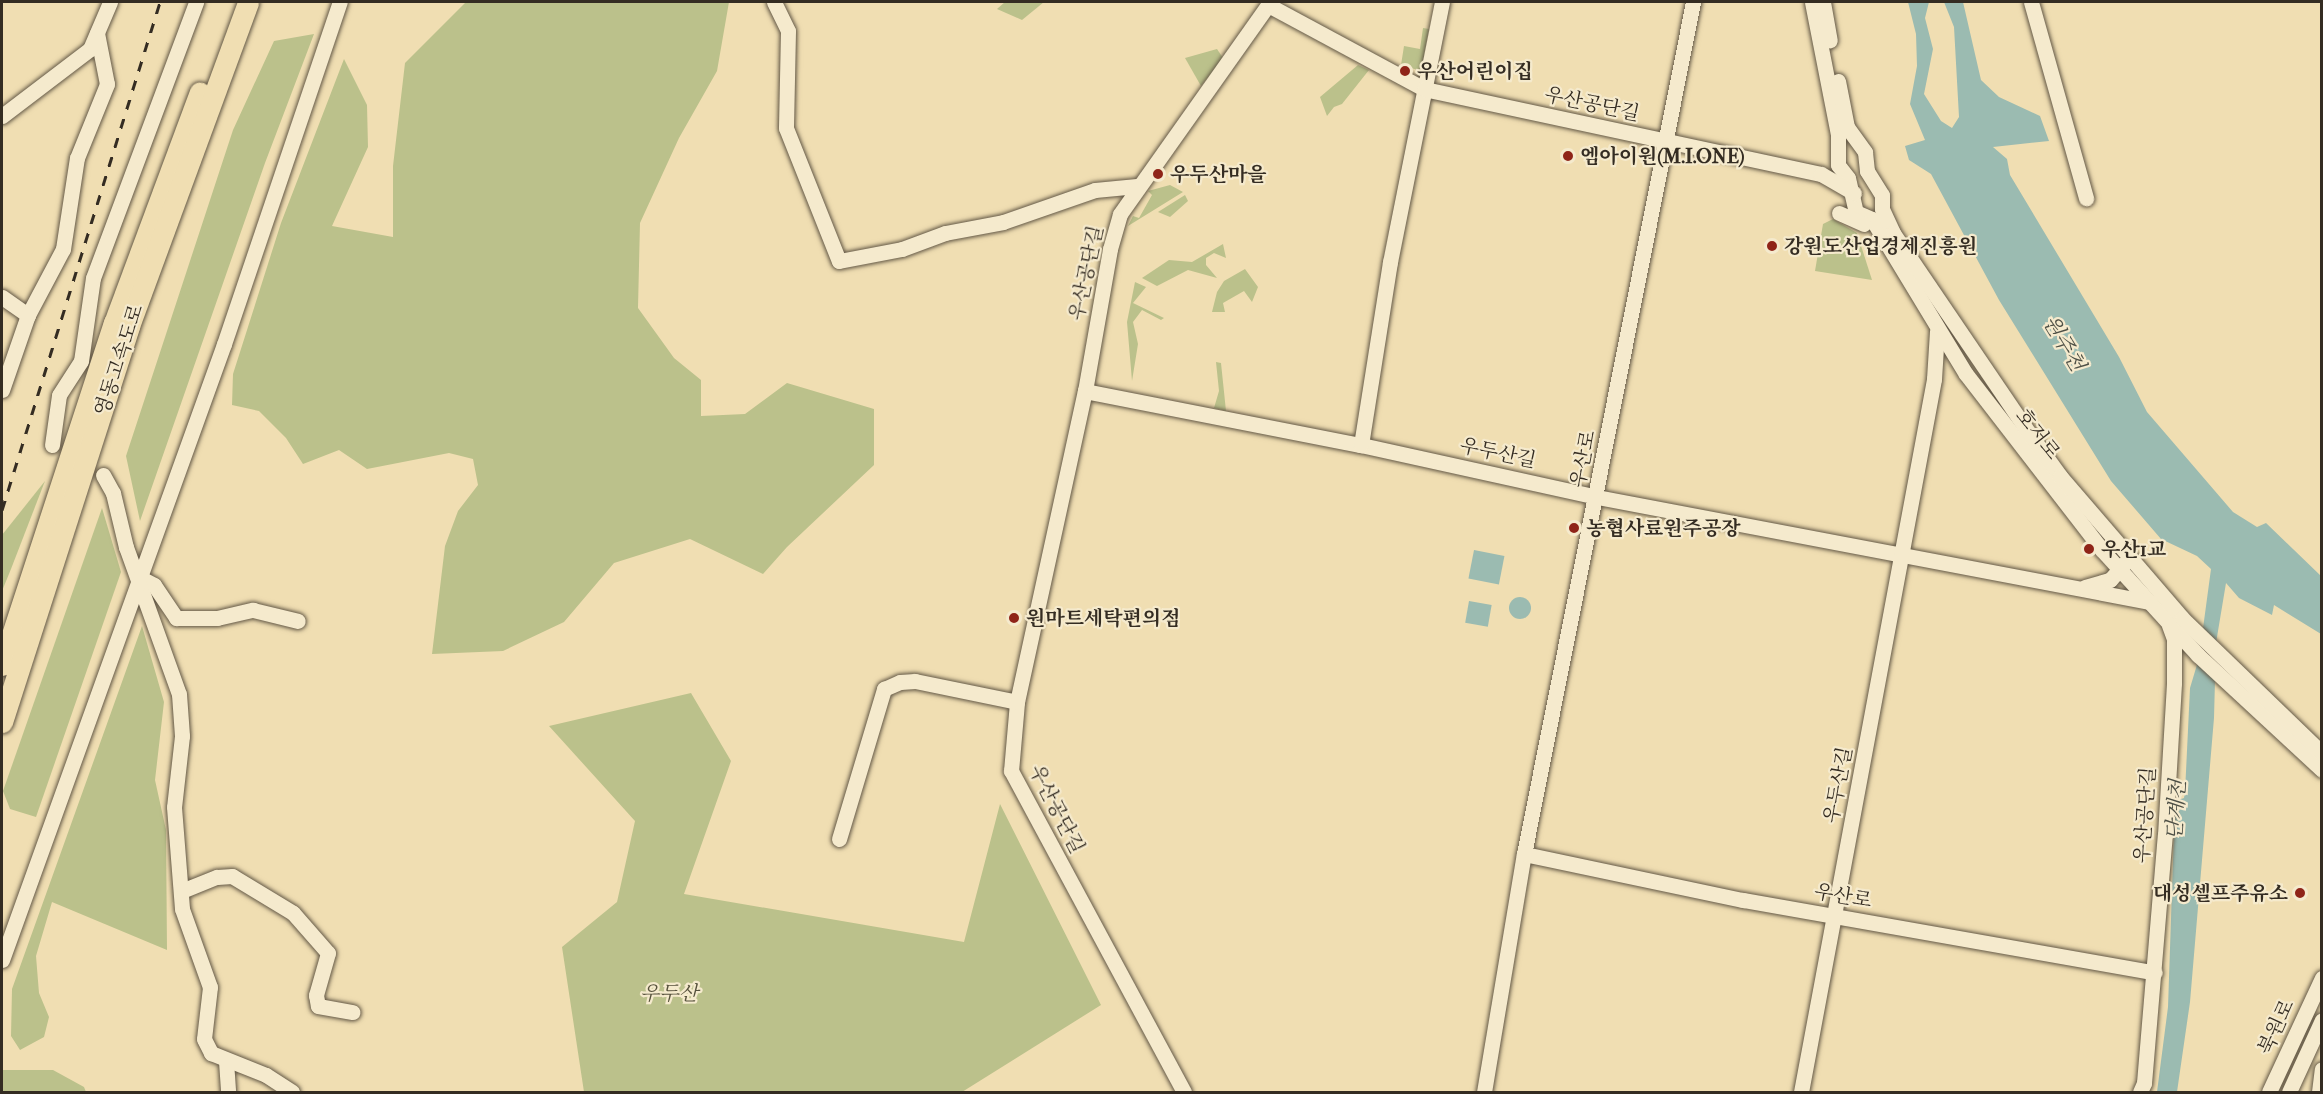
<!DOCTYPE html>
<meta charset="utf-8">
<style>
body{margin:0}
#map{position:relative;width:2323px;height:1094px;overflow:hidden;background:#f0deb2;font-family:"IM FELL French Canon","Noto Serif KR",serif}
div>[style]{position:absolute}
.green>*{inset:0;background:#bbc18b}
.water>*{inset:0;background:#9bbbb1;transform-origin:0 0}
.round{border-radius:50%}
.roads{filter:drop-shadow(0 0 2px #635846) drop-shadow(0 0 2px #635846)}
.minor>*{height:15px;margin:-7.5px;padding:0 7.5px;transform-origin:7.5px;border-radius:7.5px;background:#f5eacd}
.highway>*{height:21px;margin:-10.5px;padding:0 10.5px;transform-origin:10.5px;border-radius:10.5px;background:#f0deb2}
.rail>*{height:3px;margin-top:-1.5px;transform-origin:0;background:repeating-linear-gradient(90deg,#342c22 0 10px,transparent 0 20px)}
.dots>*{width:16px;height:16px;translate:-50% -50%;box-sizing:border-box;border:3px solid #f5eacd;border-radius:50%}
span{translate:-50% -50%;white-space:nowrap;text-align:center;line-height:1.15;-webkit-text-stroke:4.5px #f5eacd;paint-order:stroke}
.poi-label{font-size:20px;color:#342c22;font-weight:700}
.left{translate:0 -50%;text-align:left}
.right{translate:-100% -50%;text-align:right}
.street-label{font-size:20px;color:#342c22}
.park-label{font-size:20px;color:#56513c;font-style:italic}
.water-label{font-size:21px;color:#4e5046;font-style:italic}
.frame{position:absolute;inset:0;border:3px solid #342c22;pointer-events:none}
</style>
<div id="map">
<div class="green">
<i style="clip-path:polygon(466px 2px,729px 2px,717px 71px,679px 138px,640px 223px,638px 308px,674px 358px,701px 380px,701px 416px,745px 414px,787px 383px,874px 409px,874px 465px,787px 547px,763px 574px,690px 539px,614px 563px,564px 622px,503px 651px,432px 654px,445px 546px,458px 511px,478px 485px,473px 459px,449px 453px,367px 469px,339px 450px,303px 464px,286px 438px,259px 411px,232px 405px,233px 374px,281px 223px,344px 59px,367px 105px,368px 147px,332px 226px,393px 237px,393px 166px,405px 63px)"></i>
<i style="clip-path:polygon(1005px 2px,1044px 2px,1022px 20px,997px 9px)"></i>
<i style="clip-path:polygon(1423px 28px,1429px 29px,1421px 71px,1401px 65px,1404px 46px,1420px 49px)"></i>
<i style="clip-path:polygon(314px 34px,265px 163px,140px 521px,126px 456px,233px 130px,274px 41px)"></i>
<i style="clip-path:polygon(1217px 49px,1223px 58px,1201px 86px,1185px 58px)"></i>
<i style="clip-path:polygon(1358px 65px,1369px 70px,1342px 104px,1334px 107px,1327px 116px,1320px 97px)"></i>
<i style="clip-path:polygon(1170px 185px,1183px 192px,1128px 226px,1133px 216px,1139px 218px,1152px 195px,1148px 191px)"></i>
<i style="clip-path:polygon(1185px 195px,1188px 201px,1170px 217px,1158px 212px)"></i>
<i style="clip-path:polygon(1833px 219px,1857px 233px,1872px 280px,1815px 271px,1823px 224px)"></i>
<i style="clip-path:polygon(1223px 244px,1226px 258px,1214px 253px,1206px 258px,1206px 265px,1217px 278px,1188px 270px,1157px 286px,1142px 278px,1169px 260px,1192px 262px)"></i>
<i style="clip-path:polygon(1245px 269px,1258px 287px,1252px 302px,1244px 291px,1223px 303px,1225px 312px,1212px 312px,1217px 292px,1224px 281px)"></i>
<i style="clip-path:polygon(1135px 282px,1146px 287px,1133px 303px,1164px 318px,1161px 320px,1142px 310px,1133px 322px,1138px 344px,1132px 381px,1127px 322px)"></i>
<i style="clip-path:polygon(1216px 362px,1221px 363px,1226px 411px,1214px 408px,1219px 391px)"></i>
<i style="clip-path:polygon(45px 481px,11px 569px,2px 591px,2px 535px)"></i>
<i style="clip-path:polygon(102px 508px,121px 572px,36px 817px,10px 809px,3px 791px)"></i>
<i style="clip-path:polygon(142px 626px,164px 702px,155px 780px,166px 830px,167px 950px,52px 902px,36px 956px,39px 993px,49px 1017px,44px 1037px,20px 1050px,11px 1036px,12px 989px)"></i>
<i style="clip-path:polygon(691px 693px,731px 761px,684px 894px,964px 942px,1000px 804px,1101px 1005px,962px 1092px,584px 1092px,562px 947px,617px 902px,635px 821px,549px 726px)"></i>
<i style="clip-path:polygon(2px 1070px,53px 1070px,84px 1087px,86px 1092px,2px 1092px)"></i>
</div>
<div class="water">
<i style="clip-path:polygon(1908px 2px,1929px 2px,1925px 18px,1933px 49px,1924px 94px,1941px 121px,1952px 128px,1959px 117px,1954px 27px,1944px 2px,1963px 2px,1981px 80px,1999px 97px,2040px 116px,2049px 141px,1993px 147px,2007px 159px,2010px 175px,2119px 357px,2147px 412px,2233px 512px,2257px 527px,2266px 523px,2321px 576px,2321px 634px,2274px 605px,2272px 615px,2239px 598px,2226px 583px,2216px 643px,2214px 718px,2190px 1002px,2177px 1092px,2157px 1092px,2168px 1007px,2175px 801px,2184px 798px,2185px 792px,2190px 688px,2199px 658px,2211px 569px,2197px 556px,2161px 539px,2111px 481px,1999px 300px,1931px 174px,1909px 160px,1905px 146px,1925px 140px,1910px 104px,1917px 66px,1916px 34px)"></i>
<i style="left:1474px;top:550px;width:31px;height:29px;rotate:11deg"></i>
<i class="round" style="left:1509px;top:597px;width:22px;height:22px"></i>
<i style="left:1469px;top:601px;width:23px;height:22px;rotate:10deg"></i>
</div>
<div class="roads">
<div class="minor">
<i style="left:774px;top:2px;width:32px;rotate:64deg"></i>
<i style="left:788px;top:31px;width:97px;rotate:91.2deg"></i>
<i style="left:786px;top:128px;width:143px;rotate:68.3deg"></i>
<i style="left:839px;top:261px;width:64px;rotate:-10.8deg"></i>
<i style="left:902px;top:249px;width:46px;rotate:-20.4deg"></i>
<i style="left:945px;top:233px;width:59px;rotate:-10.7deg"></i>
<i style="left:1003px;top:222px;width:97px;rotate:-19.2deg"></i>
<i style="left:1095px;top:190px;width:42px;rotate:-5.4deg"></i>
<i style="left:1812px;top:2px;width:135px;rotate:78.9deg"></i>
<i style="left:1838px;top:134px;width:31px;rotate:90deg"></i>
<i style="left:1838px;top:165px;width:16px;rotate:52deg"></i>
<i style="left:1848px;top:178px;width:35px;rotate:77deg"></i>
<i style="left:1856px;top:212px;width:17px;rotate:24deg"></i>
<i style="left:1872px;top:219px;width:181px;rotate:58.8deg"></i>
<i style="left:1966px;top:374px;width:222px;rotate:52.3deg"></i>
<i style="left:2102px;top:550px;width:142px;rotate:47.6deg"></i>
<i style="left:2198px;top:655px;width:169px;rotate:42.8deg"></i>
<i style="left:1823px;top:2px;width:39px;rotate:80deg"></i>
<i style="left:2031px;top:2px;width:204px;rotate:74.3deg"></i>
<i style="left:1838px;top:81px;width:47px;rotate:78.9deg"></i>
<i style="left:1847px;top:127px;width:31px;rotate:54deg"></i>
<i style="left:1865px;top:152px;width:19px;rotate:84deg"></i>
<i style="left:1867px;top:171px;width:28px;rotate:58deg"></i>
<i style="left:1882px;top:195px;width:14px;rotate:90deg"></i>
<i style="left:1882px;top:209px;width:26px;rotate:65deg"></i>
<i style="left:1893px;top:233px;width:233px;rotate:55.8deg"></i>
<i style="left:2024px;top:426px;width:62px;rotate:54.2deg"></i>
<i style="left:2060px;top:476px;width:187px;rotate:49.3deg"></i>
<i style="left:2182px;top:618px;width:194px;rotate:44deg"></i>
<i style="left:2px;top:116px;width:111px;rotate:-37.3deg"></i>
<i style="left:90px;top:49px;width:51px;rotate:-66.9deg"></i>
<i style="left:1839px;top:213px;width:27px;rotate:24deg"></i>
<i style="left:2px;top:297px;width:32px;rotate:35deg"></i>
<i style="left:2px;top:390px;width:79px;rotate:-70.9deg"></i>
<i style="left:28px;top:315px;width:75px;rotate:-62.1deg"></i>
<i style="left:63px;top:249px;width:92px;rotate:-81.3deg"></i>
<i style="left:77px;top:158px;width:80px;rotate:-67.9deg"></i>
<i style="left:107px;top:84px;width:52px;rotate:-101.1deg"></i>
<i style="left:1085px;top:391px;width:281px;rotate:11.1deg"></i>
<i style="left:1361px;top:445px;width:242px;rotate:12.4deg"></i>
<i style="left:1597px;top:497px;width:563px;rotate:10.75deg"></i>
<i style="left:52px;top:445px;width:50px;rotate:-82deg"></i>
<i style="left:59px;top:395px;width:40px;rotate:-57.1deg"></i>
<i style="left:81px;top:361px;width:84px;rotate:-81.8deg"></i>
<i style="left:93px;top:278px;width:295px;rotate:-69.5deg"></i>
<i style="left:1361px;top:445px;width:185px;rotate:-81deg"></i>
<i style="left:1390px;top:262px;width:265px;rotate:-78.7deg"></i>
<i style="left:103px;top:475px;width:21px;rotate:61deg"></i>
<i style="left:113px;top:493px;width:56px;rotate:76.5deg"></i>
<i style="left:126px;top:547px;width:156px;rotate:70.2deg"></i>
<i style="left:179px;top:694px;width:42px;rotate:85.9deg"></i>
<i style="left:182px;top:736px;width:71px;rotate:96.4deg"></i>
<i style="left:174px;top:807px;width:102px;rotate:85.5deg"></i>
<i style="left:182px;top:909px;width:83px;rotate:70.3deg"></i>
<i style="left:210px;top:987px;width:52px;rotate:96.6deg"></i>
<i style="left:204px;top:1039px;width:16px;rotate:63deg"></i>
<i style="left:211px;top:1053px;width:59px;rotate:21.8deg"></i>
<i style="left:266px;top:1075px;width:31px;rotate:33deg"></i>
<i style="left:139px;top:577px;width:17px;rotate:28deg"></i>
<i style="left:154px;top:585px;width:40px;rotate:56deg"></i>
<i style="left:176px;top:618px;width:41px"></i>
<i style="left:217px;top:618px;width:37px;rotate:-13deg"></i>
<i style="left:253px;top:610px;width:46px;rotate:13.7deg"></i>
<i style="left:2085px;top:587px;width:26px;rotate:-16deg"></i>
<i style="left:2110px;top:580px;width:23px;rotate:-49deg"></i>
<i style="left:839px;top:839px;width:157px;rotate:-73.3deg"></i>
<i style="left:884px;top:689px;width:17px;rotate:-24deg"></i>
<i style="left:900px;top:682px;width:15px;rotate:-4deg"></i>
<i style="left:915px;top:681px;width:104px;rotate:11.6deg"></i>
<i style="left:1524px;top:854px;width:224px;rotate:11.9deg"></i>
<i style="left:1743px;top:900px;width:418px;rotate:10deg"></i>
<i style="left:184px;top:890px;width:35px;rotate:-22deg"></i>
<i style="left:217px;top:877px;width:15px;rotate:-4deg"></i>
<i style="left:232px;top:876px;width:71px;rotate:31.2deg"></i>
<i style="left:293px;top:913px;width:53px;rotate:48.8deg"></i>
<i style="left:328px;top:953px;width:44px;rotate:105.9deg"></i>
<i style="left:316px;top:995px;width:11px;rotate:80deg"></i>
<i style="left:318px;top:1006px;width:35px;rotate:10deg"></i>
<i style="left:2px;top:960px;width:655px;rotate:-70.18deg"></i>
<i style="left:224px;top:344px;width:361px;rotate:-71.3deg"></i>
<i style="left:226px;top:1061px;width:31px;rotate:86deg"></i>
<i style="left:1184px;top:1092px;width:365px;rotate:-118.3deg"></i>
<i style="left:1011px;top:771px;width:69px;rotate:-85deg"></i>
<i style="left:1017px;top:702px;width:318px;rotate:-77.7deg"></i>
<i style="left:1085px;top:391px;width:144px;rotate:-80deg"></i>
<i style="left:1110px;top:249px;width:36px;rotate:-74deg"></i>
<i style="left:1120px;top:214px;width:256px;rotate:-54.7deg"></i>
<i style="left:1268px;top:5px;width:177px;rotate:28.3deg"></i>
<i style="left:1424px;top:89px;width:406px;rotate:12.1deg"></i>
<i style="left:1821px;top:174px;width:38px;rotate:30deg"></i>
<i style="left:1484px;top:1092px;width:241px;rotate:-80.5deg"></i>
<i style="left:1524px;top:854px;width:869px;rotate:-78.78deg"></i>
<i style="left:1801px;top:1092px;width:725px;rotate:-79.43deg"></i>
<i style="left:1934px;top:379px;width:48px;rotate:-86.4deg"></i>
<i style="left:2140px;top:1092px;width:10px;rotate:-66deg"></i>
<i style="left:2144px;top:1083px;width:249px;rotate:-85.2deg"></i>
<i style="left:2165px;top:835px;width:152px;rotate:-86.6deg"></i>
<i style="left:2174px;top:683px;width:44px;rotate:-90deg"></i>
<i style="left:2174px;top:639px;width:15px;rotate:-110deg"></i>
<i style="left:2269px;top:1092px;width:126px;rotate:-65.1deg"></i>
<i style="left:2289px;top:1092px;width:79px;rotate:-65.4deg"></i>
<i style="left:2319px;top:1092px;width:23px;rotate:-83deg"></i>
</div>
<div class="highway">
<i style="left:2px;top:665px;width:360px;rotate:-71.9deg"></i>
<i style="left:114px;top:323px;width:246px;rotate:-69.6deg"></i>
<i style="left:2px;top:722px;width:416px;rotate:-72.2deg"></i>
<i style="left:129px;top:326px;width:345px;rotate:-69.8deg"></i>
</div>
</div>
<div class="rail">
<i style="left:2px;top:510px;width:532px;rotate:-72.72deg"></i>
</div>
<div class="dots">
<i style="left:1405px;top:71px;background:#8f2418"></i>
<i style="left:1568px;top:156px;background:#8f2418"></i>
<i style="left:1158px;top:174px;background:#8f2418"></i>
<i style="left:1772px;top:246px;background:#8f2418"></i>
<i style="left:1574px;top:528px;background:#8f2418"></i>
<i style="left:2089px;top:549px;background:#8f2418"></i>
<i style="left:1014px;top:618px;background:#8f2418"></i>
<i style="left:2300px;top:893px;background:#8f2418"></i>
</div>
<div class="poi-label">
<span class="left" style="left:1417px;top:71px">우산어린이집</span>
<span class="left" style="left:1580px;top:156px">엠아이원(M.I.ONE)</span>
<span class="left" style="left:1170px;top:174px">우두산마을</span>
<span class="left" style="left:1784px;top:246px">강원도산업경제진흥원</span>
<span class="left" style="left:1586px;top:528px">농협사료원주공장</span>
<span class="left" style="left:2101px;top:549px">우산1교</span>
<span class="left" style="left:1026px;top:618px">원마트세탁편의점</span>
<span class="right" style="left:2288px;top:893px">대성셀프주유소</span>
</div>
<div class="street-label">
<span style="left:1592px;top:104px;rotate:12deg">우산공단길</span>
<span style="left:1086px;top:273px;rotate:-78deg">우산공단길</span>
<span style="left:119px;top:360px;rotate:-72deg">영동고속도로</span>
<span style="left:2038px;top:434px;rotate:52deg">호저로</span>
<span style="left:1498px;top:453px;rotate:12deg">우두산길</span>
<span style="left:1583px;top:459px;rotate:-79deg">우산로</span>
<span style="left:1838px;top:785px;rotate:-79deg">우두산길</span>
<span style="left:1057px;top:809px;rotate:63deg">우산공단길</span>
<span style="left:2145px;top:815px;rotate:-86deg">우산공단길</span>
<span style="left:1843px;top:896px;rotate:10deg">우산로</span>
<span style="left:2276px;top:1027px;rotate:-65deg">북원로</span>
</div>
<div class="park-label">
<span style="left:669px;top:993px">우두산</span>
</div>
<div class="water-label">
<span style="left:2064px;top:343px;rotate:59deg">원주천</span>
<span style="left:2176px;top:810px;rotate:-86deg">단계천</span>
</div>
<div class="frame"></div>
</div>
